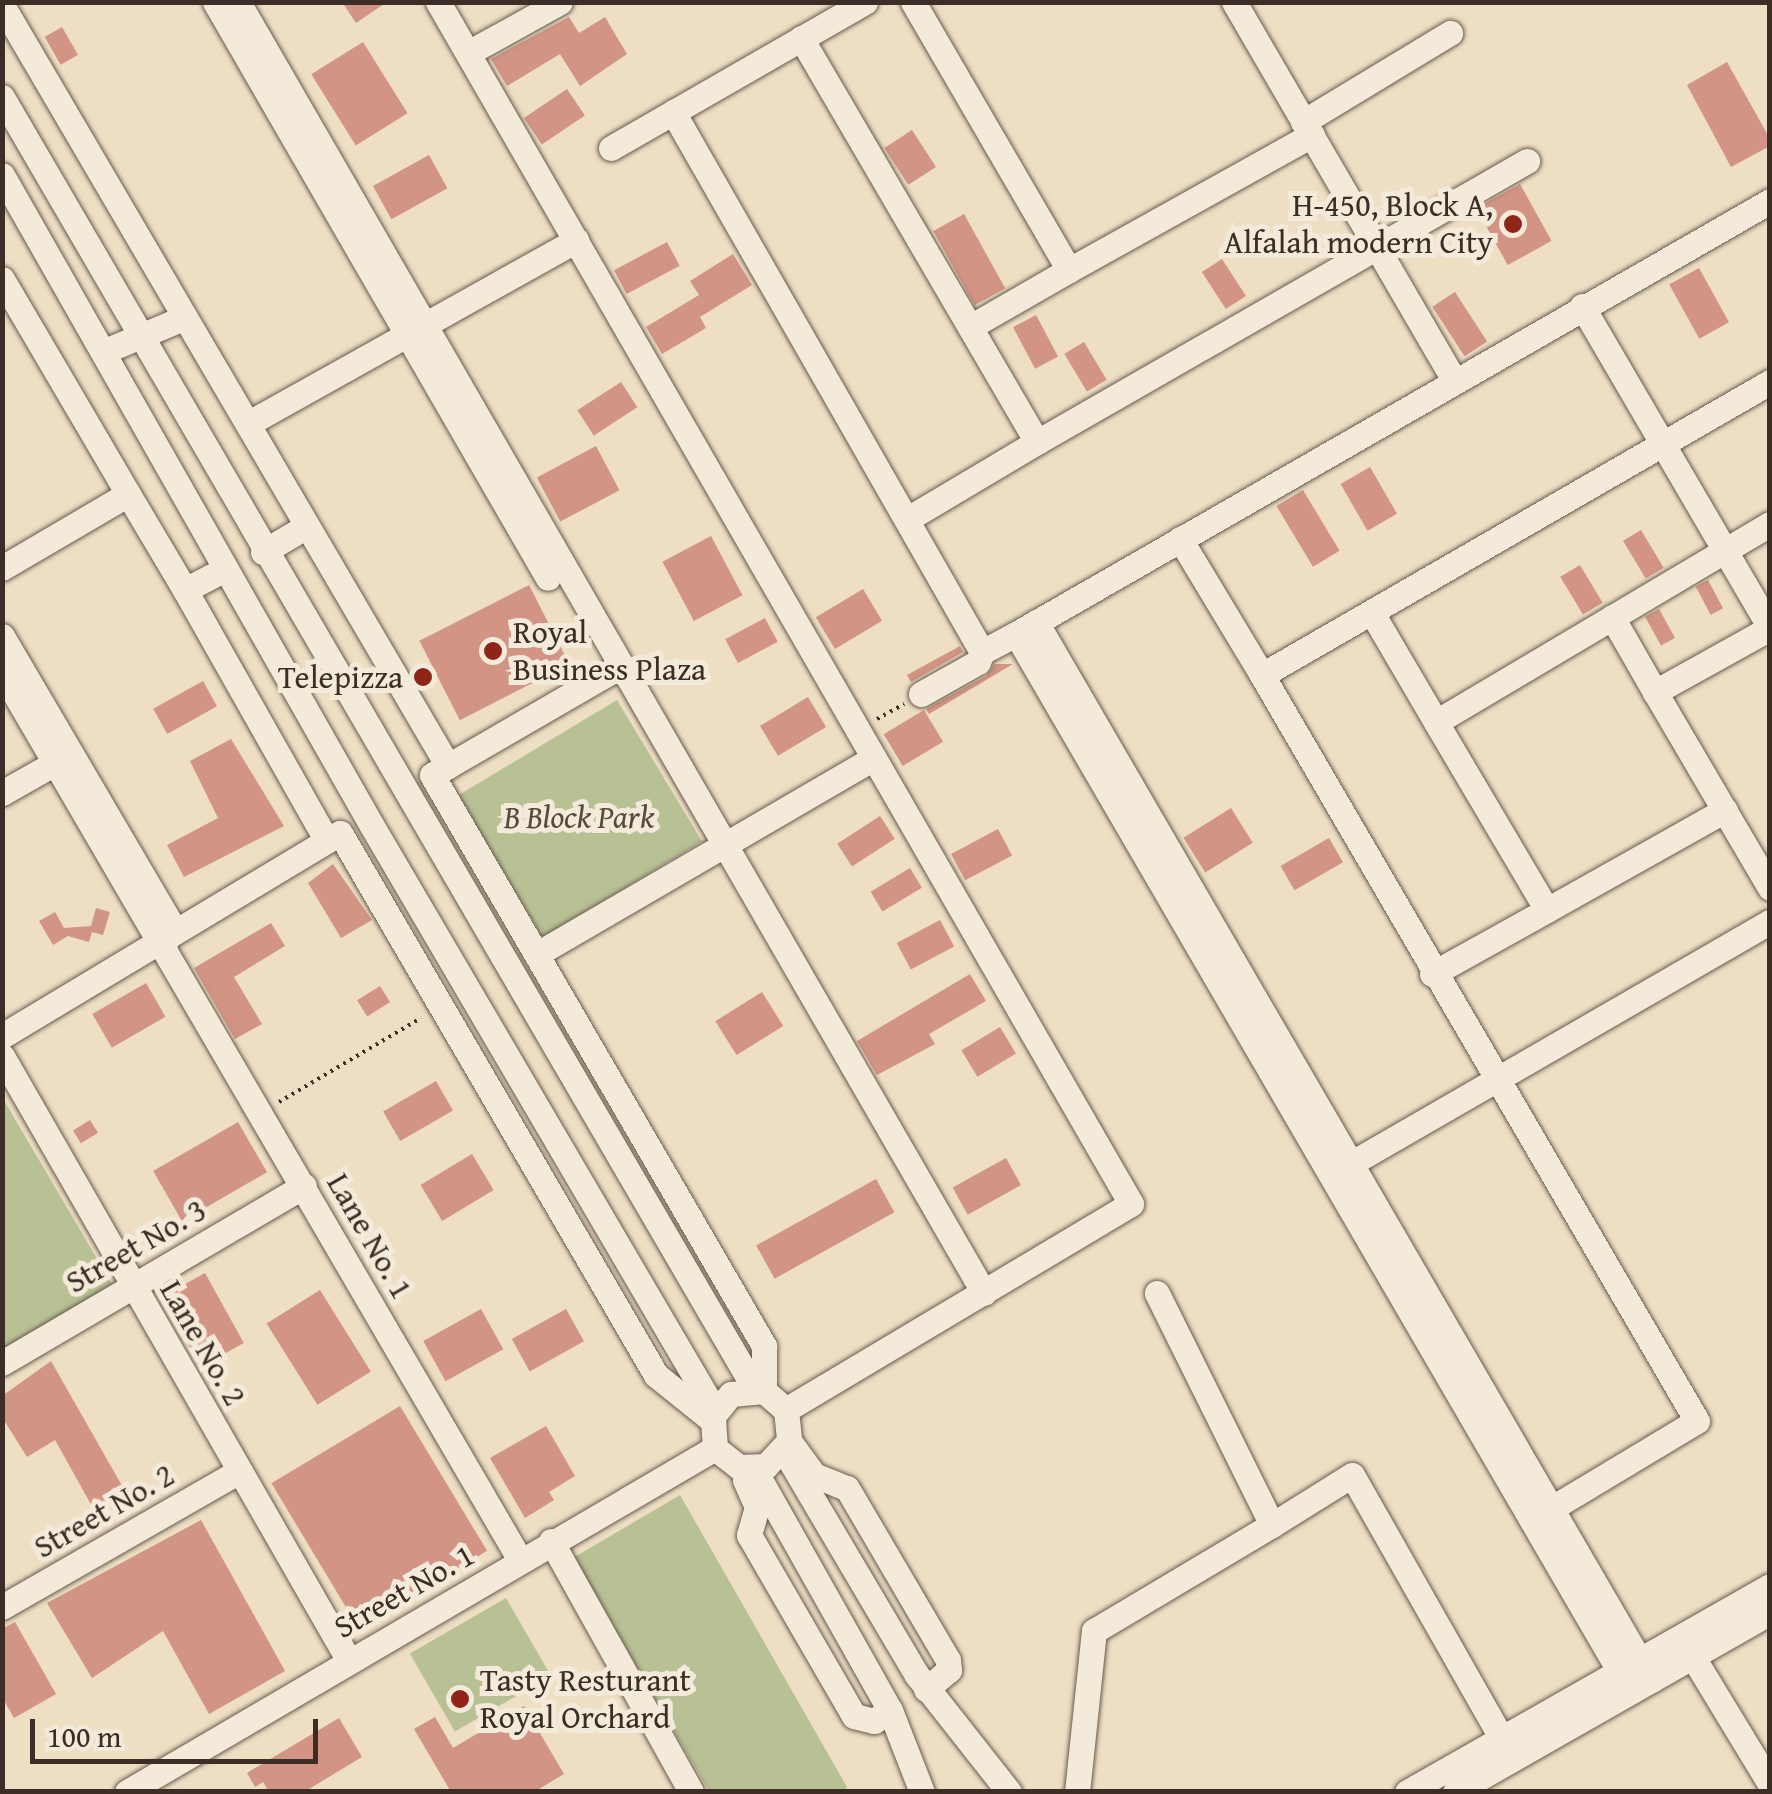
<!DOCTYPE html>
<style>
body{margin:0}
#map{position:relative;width:1772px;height:1794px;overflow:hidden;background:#eddec4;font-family:"Gentium Book Plus",serif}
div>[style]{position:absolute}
.green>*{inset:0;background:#b8c194;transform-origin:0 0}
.building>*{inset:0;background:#d29484;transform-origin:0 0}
.path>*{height:4px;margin-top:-2px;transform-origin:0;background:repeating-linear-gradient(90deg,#3c2e26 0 2.5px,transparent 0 7.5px)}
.roads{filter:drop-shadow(0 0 2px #685a4e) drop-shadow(0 0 2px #685a4e)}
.minor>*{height:25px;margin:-12.5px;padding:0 12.5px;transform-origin:12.5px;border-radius:12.5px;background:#f3ead9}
.dots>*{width:28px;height:28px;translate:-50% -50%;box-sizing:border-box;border:5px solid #f3ead9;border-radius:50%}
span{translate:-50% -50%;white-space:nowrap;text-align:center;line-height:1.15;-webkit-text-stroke:10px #f3ead9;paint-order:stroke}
.poi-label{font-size:32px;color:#3c2e26}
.right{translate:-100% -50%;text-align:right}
.left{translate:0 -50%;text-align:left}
.park-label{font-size:32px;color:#554b3c;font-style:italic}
.street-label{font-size:32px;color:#3c2e26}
.frame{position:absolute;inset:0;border:5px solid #3c2e26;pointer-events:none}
.scale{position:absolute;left:30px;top:1719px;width:288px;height:45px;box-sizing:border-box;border:5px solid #3c2e26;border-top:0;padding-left:12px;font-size:30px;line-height:35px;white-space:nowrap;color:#3c2e26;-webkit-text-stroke:8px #f3ead9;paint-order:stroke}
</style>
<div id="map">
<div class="green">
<i style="left:617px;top:700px;width:165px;height:186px;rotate:59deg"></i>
<i style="clip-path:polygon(2px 1097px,113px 1286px,2px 1350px)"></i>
<i style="clip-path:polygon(680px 1495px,847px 1787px,845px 1791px,709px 1791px,573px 1558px)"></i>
<i style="left:506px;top:1598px;width:90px;height:111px;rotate:60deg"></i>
</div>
<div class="building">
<i style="clip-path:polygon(342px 2px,387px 2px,356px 23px)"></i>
<i style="clip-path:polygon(569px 17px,579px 33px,605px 17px,627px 54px,580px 86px,560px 54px,507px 86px,491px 59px)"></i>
<i style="left:62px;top:27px;width:32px;height:20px;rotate:60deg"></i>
<i style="left:363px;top:42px;width:84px;height:61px;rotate:58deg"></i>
<i style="clip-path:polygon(1727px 62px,1770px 139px,1770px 146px,1731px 167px,1687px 85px)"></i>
<i style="left:567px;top:89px;width:32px;height:52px;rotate:56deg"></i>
<i style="left:912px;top:130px;width:44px;height:33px;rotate:57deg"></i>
<i style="left:429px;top:155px;width:38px;height:64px;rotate:61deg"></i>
<i style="left:1520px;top:184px;width:65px;height:50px;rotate:61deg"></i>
<i style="left:964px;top:214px;width:85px;height:35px;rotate:61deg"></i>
<i style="left:667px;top:242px;width:27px;height:60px;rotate:62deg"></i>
<i style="clip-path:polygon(733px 254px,752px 285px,700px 317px,706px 328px,662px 354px,646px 327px,699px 295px,690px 281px)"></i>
<i style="left:1222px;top:259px;width:44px;height:24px;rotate:57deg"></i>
<i style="left:1699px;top:268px;width:62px;height:34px;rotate:61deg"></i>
<i style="left:1455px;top:292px;width:59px;height:27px;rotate:57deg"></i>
<i style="left:1036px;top:315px;width:47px;height:26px;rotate:62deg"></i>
<i style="left:1084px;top:342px;width:44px;height:23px;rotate:59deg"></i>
<i style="left:621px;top:382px;width:30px;height:52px;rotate:57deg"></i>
<i style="left:596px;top:446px;width:50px;height:67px;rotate:62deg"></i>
<i style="left:1370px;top:467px;width:54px;height:34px;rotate:60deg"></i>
<i style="left:1303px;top:490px;width:71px;height:31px;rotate:59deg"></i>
<i style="left:1641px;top:530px;width:44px;height:21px;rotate:59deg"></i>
<i style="left:711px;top:536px;width:67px;height:55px;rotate:62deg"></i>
<i style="left:1580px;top:565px;width:44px;height:23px;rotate:59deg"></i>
<i style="left:1708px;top:580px;width:32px;height:14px;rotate:62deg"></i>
<i style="left:529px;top:585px;width:89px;height:123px;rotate:63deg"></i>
<i style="left:863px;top:589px;width:37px;height:55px;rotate:59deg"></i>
<i style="left:1659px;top:609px;width:33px;height:16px;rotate:61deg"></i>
<i style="left:765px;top:618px;width:27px;height:45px;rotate:62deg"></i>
<i style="clip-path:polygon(960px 646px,963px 652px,911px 682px,907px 675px)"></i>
<i style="clip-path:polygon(995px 664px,1013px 664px,929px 714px,926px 709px,986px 676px)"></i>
<i style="left:203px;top:681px;width:29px;height:57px;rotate:61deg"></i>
<i style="left:808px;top:697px;width:35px;height:56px;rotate:59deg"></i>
<i style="left:924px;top:710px;width:37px;height:47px;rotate:59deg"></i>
<i style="clip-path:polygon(231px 739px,284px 826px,184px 877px,167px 845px,218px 818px,190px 761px)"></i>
<i style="left:1231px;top:808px;width:41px;height:56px;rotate:58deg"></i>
<i style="left:880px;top:816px;width:27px;height:51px;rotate:57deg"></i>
<i style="left:998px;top:829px;width:30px;height:53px;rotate:62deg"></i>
<i style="left:1329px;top:838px;width:28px;height:56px;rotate:60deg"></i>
<i style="clip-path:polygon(333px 864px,372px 920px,341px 938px,308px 883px)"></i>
<i style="left:910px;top:868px;width:23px;height:46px;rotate:59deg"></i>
<i style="clip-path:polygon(96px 908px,110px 912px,103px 935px,92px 932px,89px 942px,68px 936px,53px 945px,39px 921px,55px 912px,64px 928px,91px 926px)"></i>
<i style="left:940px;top:920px;width:30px;height:49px;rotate:62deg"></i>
<i style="clip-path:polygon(271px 923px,285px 946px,234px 977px,262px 1024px,235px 1039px,194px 968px)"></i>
<i style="clip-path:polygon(970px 974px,986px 1001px,929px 1034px,935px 1044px,877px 1075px,857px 1041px)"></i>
<i style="left:146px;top:983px;width:39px;height:62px;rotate:60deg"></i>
<i style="left:380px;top:986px;width:19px;height:27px;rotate:58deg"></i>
<i style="left:762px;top:992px;width:40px;height:55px;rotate:58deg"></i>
<i style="left:1000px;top:1027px;width:31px;height:45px;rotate:59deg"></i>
<i style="left:436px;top:1081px;width:34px;height:61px;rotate:60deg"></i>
<i style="left:90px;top:1120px;width:15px;height:20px;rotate:58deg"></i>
<i style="left:238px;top:1122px;width:58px;height:98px;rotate:60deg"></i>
<i style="left:472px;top:1154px;width:42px;height:60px;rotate:59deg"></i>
<i style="left:1006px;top:1158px;width:31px;height:61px;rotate:61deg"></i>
<i style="left:876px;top:1179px;width:38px;height:137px;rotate:61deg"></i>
<i style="left:205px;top:1273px;width:80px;height:49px;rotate:61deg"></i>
<i style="left:320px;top:1290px;width:96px;height:63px;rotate:58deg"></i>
<i style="left:481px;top:1309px;width:46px;height:66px;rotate:61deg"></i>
<i style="left:566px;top:1309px;width:37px;height:62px;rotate:61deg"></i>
<i style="clip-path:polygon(51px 1361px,125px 1491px,93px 1508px,55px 1440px,27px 1457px,2px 1417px,2px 1396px)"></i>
<i style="left:400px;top:1406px;width:169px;height:150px;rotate:59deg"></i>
<i style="clip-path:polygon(546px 1426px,575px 1476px,549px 1492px,554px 1500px,525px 1518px,490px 1458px)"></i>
<i style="clip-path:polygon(201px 1520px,285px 1671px,209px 1714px,163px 1631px,92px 1678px,47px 1603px)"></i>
<i style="clip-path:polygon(15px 1622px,56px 1694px,14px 1718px,2px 1697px,2px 1629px)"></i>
<i style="clip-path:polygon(524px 1706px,564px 1774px,534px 1792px,451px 1792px,414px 1729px,435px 1717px,453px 1748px)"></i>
<i style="clip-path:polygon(339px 1718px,362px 1757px,304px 1792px,269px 1792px,263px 1782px,255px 1787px,247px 1773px)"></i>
</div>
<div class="path">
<i style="left:877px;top:719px;width:31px;rotate:-29deg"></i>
<i style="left:279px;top:1102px;width:165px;rotate:-30.6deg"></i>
</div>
<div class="roads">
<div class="minor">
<i style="left:215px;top:2px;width:665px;rotate:59.97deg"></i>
<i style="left:238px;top:2px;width:1491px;rotate:59.98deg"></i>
<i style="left:438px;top:2px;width:1387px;rotate:60.03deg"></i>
<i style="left:1131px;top:1204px;width:402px;rotate:149.2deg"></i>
<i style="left:913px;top:2px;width:310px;rotate:59.8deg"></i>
<i style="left:1069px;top:270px;width:278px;rotate:-29.1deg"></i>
<i style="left:1234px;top:2px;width:437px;rotate:59.8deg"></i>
<i style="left:2px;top:5px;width:882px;rotate:59.63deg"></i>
<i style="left:448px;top:766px;width:18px;rotate:151deg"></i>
<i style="left:432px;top:775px;width:661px;rotate:59.82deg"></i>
<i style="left:764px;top:1346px;width:45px;rotate:90deg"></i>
<i style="left:801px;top:38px;width:468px;rotate:59.7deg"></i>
<i style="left:1037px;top:442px;width:565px;rotate:-29.83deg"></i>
<i style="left:468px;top:53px;width:105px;rotate:-29deg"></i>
<i style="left:2px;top:97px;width:1495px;rotate:59.77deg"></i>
<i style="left:673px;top:112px;width:622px;rotate:60.22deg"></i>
<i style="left:982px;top:652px;width:38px;rotate:-28deg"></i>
<i style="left:1303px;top:122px;width:172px;rotate:-31.2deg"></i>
<i style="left:611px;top:148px;width:293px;rotate:-29.9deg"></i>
<i style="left:2px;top:175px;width:749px;rotate:60.39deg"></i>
<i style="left:372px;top:826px;width:678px;rotate:59.62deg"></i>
<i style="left:2px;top:279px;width:249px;rotate:59.6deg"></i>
<i style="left:1582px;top:306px;width:373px;rotate:59.7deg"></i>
<i style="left:970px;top:327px;width:114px;rotate:-29.9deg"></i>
<i style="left:105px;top:351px;width:85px;rotate:-22.9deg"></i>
<i style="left:249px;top:423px;width:375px;rotate:-29.2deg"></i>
<i style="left:909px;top:518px;width:149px;rotate:-30.7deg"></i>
<i style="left:1180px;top:539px;width:159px;rotate:58.9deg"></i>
<i style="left:263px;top:552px;width:49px;rotate:-30.8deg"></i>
<i style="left:2px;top:568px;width:146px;rotate:-30.4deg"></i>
<i style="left:128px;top:494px;width:112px;rotate:59.3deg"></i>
<i style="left:225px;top:569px;width:45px;rotate:152.3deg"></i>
<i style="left:185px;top:590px;width:288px;rotate:60.5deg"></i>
<i style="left:1372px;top:613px;width:126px;rotate:59.6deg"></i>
<i style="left:1612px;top:617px;width:86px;rotate:60.2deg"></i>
<i style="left:1036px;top:622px;width:1224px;rotate:59.83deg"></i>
<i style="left:1770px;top:628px;width:132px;rotate:150.9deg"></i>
<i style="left:1655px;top:692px;width:227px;rotate:59.6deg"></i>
<i style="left:2px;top:636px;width:332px;rotate:59.6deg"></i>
<i style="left:170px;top:922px;width:22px;rotate:103deg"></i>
<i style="left:2px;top:672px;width:1028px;rotate:59.74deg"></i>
<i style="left:921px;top:694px;width:65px;rotate:-29.3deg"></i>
<i style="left:978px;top:662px;width:11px;rotate:-68deg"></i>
<i style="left:448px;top:766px;width:198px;rotate:-30.1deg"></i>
<i style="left:2px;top:793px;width:61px;rotate:-29.5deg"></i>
<i style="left:1725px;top:810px;width:204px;rotate:150.7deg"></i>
<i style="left:1547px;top:910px;width:218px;rotate:-120.6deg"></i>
<i style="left:1436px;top:722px;width:388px;rotate:-30.7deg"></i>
<i style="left:537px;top:954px;width:388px;rotate:-30.2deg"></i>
<i style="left:1432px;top:974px;width:132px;rotate:-29.1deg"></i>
<i style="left:2px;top:1036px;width:394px;rotate:-31deg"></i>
<i style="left:340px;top:833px;width:627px;rotate:59.76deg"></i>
<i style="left:656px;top:1375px;width:72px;rotate:38.8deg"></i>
<i style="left:2px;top:1056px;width:697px;rotate:60.16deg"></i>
<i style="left:1338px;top:1171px;width:499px;rotate:-30deg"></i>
<i style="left:2px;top:1363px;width:350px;rotate:-30.4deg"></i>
<i style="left:789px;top:1441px;width:34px;rotate:133deg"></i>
<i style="left:766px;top:1466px;width:27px;rotate:178deg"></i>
<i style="left:739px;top:1467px;width:31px;rotate:-142deg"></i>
<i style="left:715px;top:1448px;width:32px;rotate:-94deg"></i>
<i style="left:713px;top:1416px;width:28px;rotate:-51deg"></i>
<i style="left:731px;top:1394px;width:33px;rotate:-5deg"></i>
<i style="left:764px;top:1391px;width:29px;rotate:41deg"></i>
<i style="left:786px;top:1410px;width:31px;rotate:84deg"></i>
<i style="left:789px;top:1441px;width:42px;rotate:53.7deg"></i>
<i style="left:814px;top:1475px;width:35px;rotate:22deg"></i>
<i style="left:847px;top:1488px;width:199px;rotate:59.6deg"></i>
<i style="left:948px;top:1660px;width:10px;rotate:84deg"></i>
<i style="left:949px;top:1670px;width:30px;rotate:140deg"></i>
<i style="left:792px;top:1464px;width:245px;rotate:59.4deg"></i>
<i style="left:917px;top:1675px;width:149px;rotate:51.8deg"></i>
<i style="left:754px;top:1469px;width:277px;rotate:60.6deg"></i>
<i style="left:890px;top:1710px;width:88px;rotate:68.7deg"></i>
<i style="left:745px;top:1480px;width:30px;rotate:66deg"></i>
<i style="left:757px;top:1507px;width:29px;rotate:106deg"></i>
<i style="left:749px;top:1535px;width:209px;rotate:59.9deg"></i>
<i style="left:854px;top:1716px;width:21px;rotate:14deg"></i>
<i style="left:874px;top:1721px;width:19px;rotate:-35deg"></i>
<i style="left:1532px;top:1520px;width:192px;rotate:-31deg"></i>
<i style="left:1697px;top:1421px;width:864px;rotate:-120.25deg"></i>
<i style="left:1262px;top:675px;width:586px;rotate:-29.98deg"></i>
<i style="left:1272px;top:1525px;width:94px;rotate:-32deg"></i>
<i style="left:1352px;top:1475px;width:304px;rotate:60.4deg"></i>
<i style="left:551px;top:1541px;width:287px;rotate:60.8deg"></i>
<i style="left:2px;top:1607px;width:273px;rotate:-29.8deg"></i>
<i style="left:1685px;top:1644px;width:164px;rotate:58.7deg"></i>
<i style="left:1631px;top:1691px;width:1223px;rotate:-120.19deg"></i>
<i style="left:1016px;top:634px;width:869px;rotate:-29.87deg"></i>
<i style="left:127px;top:1792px;width:681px;rotate:-30.33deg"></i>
<i style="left:1077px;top:1792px;width:162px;rotate:-84deg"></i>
<i style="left:1094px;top:1631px;width:207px;rotate:-30.8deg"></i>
<i style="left:1272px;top:1525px;width:259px;rotate:-116.4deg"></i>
<i style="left:1407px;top:1792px;width:417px;rotate:-29.6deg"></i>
<i style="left:1455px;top:1792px;width:363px;rotate:-29.7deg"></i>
</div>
</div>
<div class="dots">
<i style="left:1513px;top:224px;background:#8f2418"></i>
<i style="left:493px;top:651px;background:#8f2418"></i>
<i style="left:423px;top:677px;background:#8f2418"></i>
<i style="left:460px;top:1699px;background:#8f2418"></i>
</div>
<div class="poi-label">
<span class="right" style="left:1493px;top:224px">H-450, Block A,<br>Alfalah modern City</span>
<span class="left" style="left:513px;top:651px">Royal<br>Business Plaza</span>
<span class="right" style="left:403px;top:677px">Telepizza</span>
<span class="left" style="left:480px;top:1699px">Tasty Resturant<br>Royal Orchard</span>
</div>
<div class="park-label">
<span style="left:579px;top:817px">B Block Park</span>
</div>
<div class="street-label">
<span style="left:370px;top:1236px;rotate:60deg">Lane No. 1</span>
<span style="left:136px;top:1246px;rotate:-30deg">Street No. 3</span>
<span style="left:203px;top:1343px;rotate:60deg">Lane No. 2</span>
<span style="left:104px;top:1511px;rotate:-30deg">Street No. 2</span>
<span style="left:404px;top:1591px;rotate:-30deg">Street No. 1</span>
</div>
<div class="frame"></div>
<div class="scale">100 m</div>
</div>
